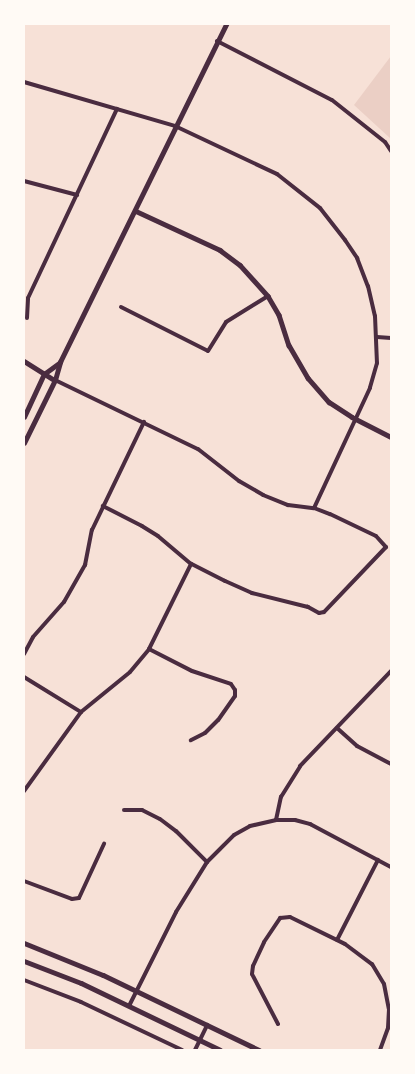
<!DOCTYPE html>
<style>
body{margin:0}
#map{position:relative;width:415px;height:1074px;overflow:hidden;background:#f7e1d7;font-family:Georgia,serif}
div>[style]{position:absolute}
.green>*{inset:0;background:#ebcfc5}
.minor>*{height:4px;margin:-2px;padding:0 2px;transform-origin:2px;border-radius:2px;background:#4a2c40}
.tertiary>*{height:4.5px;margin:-2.25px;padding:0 2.25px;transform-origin:2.25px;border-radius:2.25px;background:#4a2c40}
.secondary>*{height:5px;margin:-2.5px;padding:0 2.5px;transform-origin:2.5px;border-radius:2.5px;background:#4a2c40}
span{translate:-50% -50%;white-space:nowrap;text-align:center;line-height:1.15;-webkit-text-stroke:4.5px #fffaf5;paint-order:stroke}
.frame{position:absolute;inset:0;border:25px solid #fffaf5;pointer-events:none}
</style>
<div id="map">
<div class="green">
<i style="clip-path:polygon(391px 56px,391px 139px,354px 105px)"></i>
</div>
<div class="minor">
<i style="left:217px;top:41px;width:129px;rotate:27.2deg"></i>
<i style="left:332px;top:100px;width:68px;rotate:38.4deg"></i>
<i style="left:385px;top:142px;width:11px;rotate:56deg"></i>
<i style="left:24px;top:82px;width:157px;rotate:16.2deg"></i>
<i style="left:175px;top:126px;width:113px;rotate:25.2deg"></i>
<i style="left:277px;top:174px;width:55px;rotate:38.3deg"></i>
<i style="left:320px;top:208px;width:41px;rotate:52deg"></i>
<i style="left:345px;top:240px;width:22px;rotate:56deg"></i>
<i style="left:357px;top:258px;width:30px;rotate:69deg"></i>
<i style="left:368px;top:286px;width:31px;rotate:77deg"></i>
<i style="left:375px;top:316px;width:47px;rotate:87.6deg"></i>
<i style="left:377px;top:363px;width:26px;rotate:106deg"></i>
<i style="left:370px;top:388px;width:132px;rotate:115deg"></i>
<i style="left:24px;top:181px;width:55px;rotate:14.8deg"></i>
<i style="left:121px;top:307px;width:97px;rotate:26.8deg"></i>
<i style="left:208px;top:351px;width:34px;rotate:-58deg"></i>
<i style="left:226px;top:322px;width:49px;rotate:-31.8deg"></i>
<i style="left:27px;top:318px;width:20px;rotate:-87deg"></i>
<i style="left:28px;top:298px;width:209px;rotate:-64.8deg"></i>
<i style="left:377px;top:337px;width:14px;rotate:4deg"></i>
<i style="left:55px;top:380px;width:159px;rotate:25.8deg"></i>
<i style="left:198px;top:449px;width:52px;rotate:38deg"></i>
<i style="left:239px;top:481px;width:28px;rotate:30deg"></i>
<i style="left:263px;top:495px;width:27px;rotate:22deg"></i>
<i style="left:288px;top:505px;width:26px;rotate:7deg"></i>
<i style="left:314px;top:508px;width:17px;rotate:21deg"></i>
<i style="left:330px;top:514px;width:51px;rotate:25.6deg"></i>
<i style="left:376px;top:536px;width:15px;rotate:48deg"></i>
<i style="left:386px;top:547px;width:90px;rotate:133.6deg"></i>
<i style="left:324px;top:612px;width:5px;rotate:169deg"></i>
<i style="left:319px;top:613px;width:13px;rotate:-151deg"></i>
<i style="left:308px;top:607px;width:58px;rotate:-166deg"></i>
<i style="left:252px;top:593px;width:30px;rotate:-156deg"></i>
<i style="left:225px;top:581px;width:38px;rotate:-153deg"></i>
<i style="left:191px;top:564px;width:43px;rotate:-139.7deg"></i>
<i style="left:158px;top:536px;width:19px;rotate:-148deg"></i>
<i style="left:142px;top:526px;width:44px;rotate:-152.9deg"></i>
<i style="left:149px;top:649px;width:48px;rotate:27.1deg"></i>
<i style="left:192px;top:671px;width:41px;rotate:18.4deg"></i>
<i style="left:231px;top:684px;width:7px;rotate:56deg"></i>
<i style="left:235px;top:690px;width:6px;rotate:90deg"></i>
<i style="left:235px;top:696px;width:29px;rotate:125deg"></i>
<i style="left:218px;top:720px;width:18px;rotate:135deg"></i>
<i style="left:205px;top:733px;width:16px;rotate:153deg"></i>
<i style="left:24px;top:654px;width:19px;rotate:-62deg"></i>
<i style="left:33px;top:637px;width:47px;rotate:-48.5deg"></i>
<i style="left:64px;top:602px;width:43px;rotate:-60.4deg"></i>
<i style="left:85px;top:565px;width:36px;rotate:-79deg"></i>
<i style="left:92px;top:530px;width:120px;rotate:-64.3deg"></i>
<i style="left:24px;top:677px;width:67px;rotate:31.6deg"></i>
<i style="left:337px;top:728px;width:27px;rotate:42deg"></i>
<i style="left:357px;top:746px;width:38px;rotate:28deg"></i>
<i style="left:24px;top:791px;width:97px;rotate:-54.2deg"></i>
<i style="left:81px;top:712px;width:63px;rotate:-39.2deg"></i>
<i style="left:130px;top:672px;width:30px;rotate:-50deg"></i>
<i style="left:149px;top:649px;width:95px;rotate:-63.7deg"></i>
<i style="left:124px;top:810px;width:18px"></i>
<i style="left:142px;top:810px;width:20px;rotate:27deg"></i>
<i style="left:160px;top:819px;width:20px;rotate:37deg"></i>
<i style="left:176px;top:831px;width:44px;rotate:45deg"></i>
<i style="left:276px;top:820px;width:24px;rotate:-78deg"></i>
<i style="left:281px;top:797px;width:36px;rotate:-58deg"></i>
<i style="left:300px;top:766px;width:132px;rotate:-46.2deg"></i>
<i style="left:24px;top:881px;width:51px;rotate:20.6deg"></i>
<i style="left:72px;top:899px;width:7px;rotate:-8deg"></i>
<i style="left:79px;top:898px;width:60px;rotate:-65.2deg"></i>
<i style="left:337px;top:940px;width:90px;rotate:-62.9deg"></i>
<i style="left:24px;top:980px;width:61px;rotate:21.1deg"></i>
<i style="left:81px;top:1002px;width:112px;rotate:25.4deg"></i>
<i style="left:129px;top:1006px;width:105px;rotate:-63.4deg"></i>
<i style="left:176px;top:912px;width:59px;rotate:-58.2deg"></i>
<i style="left:207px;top:862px;width:38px;rotate:-45deg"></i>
<i style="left:234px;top:835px;width:18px;rotate:-29deg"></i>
<i style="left:250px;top:826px;width:27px;rotate:-13deg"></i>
<i style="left:276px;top:820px;width:19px"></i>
<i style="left:295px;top:820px;width:16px;rotate:15deg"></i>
<i style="left:310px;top:824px;width:92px;rotate:28deg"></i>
<i style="left:278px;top:1024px;width:56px;rotate:-117.5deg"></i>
<i style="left:252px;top:974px;width:8px;rotate:-83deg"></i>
<i style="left:253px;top:966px;width:26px;rotate:-65deg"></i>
<i style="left:264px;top:942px;width:29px;rotate:-56deg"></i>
<i style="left:280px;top:918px;width:10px;rotate:-6deg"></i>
<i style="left:290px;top:917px;width:61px;rotate:26.1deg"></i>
<i style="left:345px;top:944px;width:34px;rotate:37deg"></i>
<i style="left:372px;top:964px;width:23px;rotate:59deg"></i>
<i style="left:384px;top:984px;width:25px;rotate:79deg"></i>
<i style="left:389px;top:1009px;width:19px;rotate:93deg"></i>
<i style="left:388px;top:1028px;width:23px;rotate:110deg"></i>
<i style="left:195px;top:1050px;width:28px;rotate:-64deg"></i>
</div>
<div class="tertiary">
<i style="left:136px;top:211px;width:93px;rotate:24.9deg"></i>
<i style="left:220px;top:250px;width:25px;rotate:37deg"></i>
<i style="left:240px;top:265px;width:42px;rotate:47.9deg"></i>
<i style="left:268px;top:296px;width:22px;rotate:60deg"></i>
<i style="left:279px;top:315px;width:32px;rotate:72deg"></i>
<i style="left:289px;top:345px;width:38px;rotate:60deg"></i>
<i style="left:308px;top:378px;width:32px;rotate:49deg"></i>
<i style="left:329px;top:402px;width:27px;rotate:33deg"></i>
<i style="left:352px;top:417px;width:44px;rotate:27.1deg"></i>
<i style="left:24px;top:361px;width:36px;rotate:32deg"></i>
<i style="left:24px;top:417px;width:47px;rotate:-65.1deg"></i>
<i style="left:44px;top:374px;width:19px;rotate:-36deg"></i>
<i style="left:24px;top:443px;width:70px;rotate:-63.8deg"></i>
<i style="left:55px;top:380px;width:19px;rotate:-74deg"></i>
<i style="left:60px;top:362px;width:377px;rotate:-63.8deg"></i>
</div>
<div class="secondary">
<i style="left:24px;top:943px;width:85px;rotate:22.1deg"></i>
<i style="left:103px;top:975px;width:173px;rotate:25.7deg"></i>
<i style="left:24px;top:961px;width:61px;rotate:21.1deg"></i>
<i style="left:81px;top:983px;width:154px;rotate:25.7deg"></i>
</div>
<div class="frame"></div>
</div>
